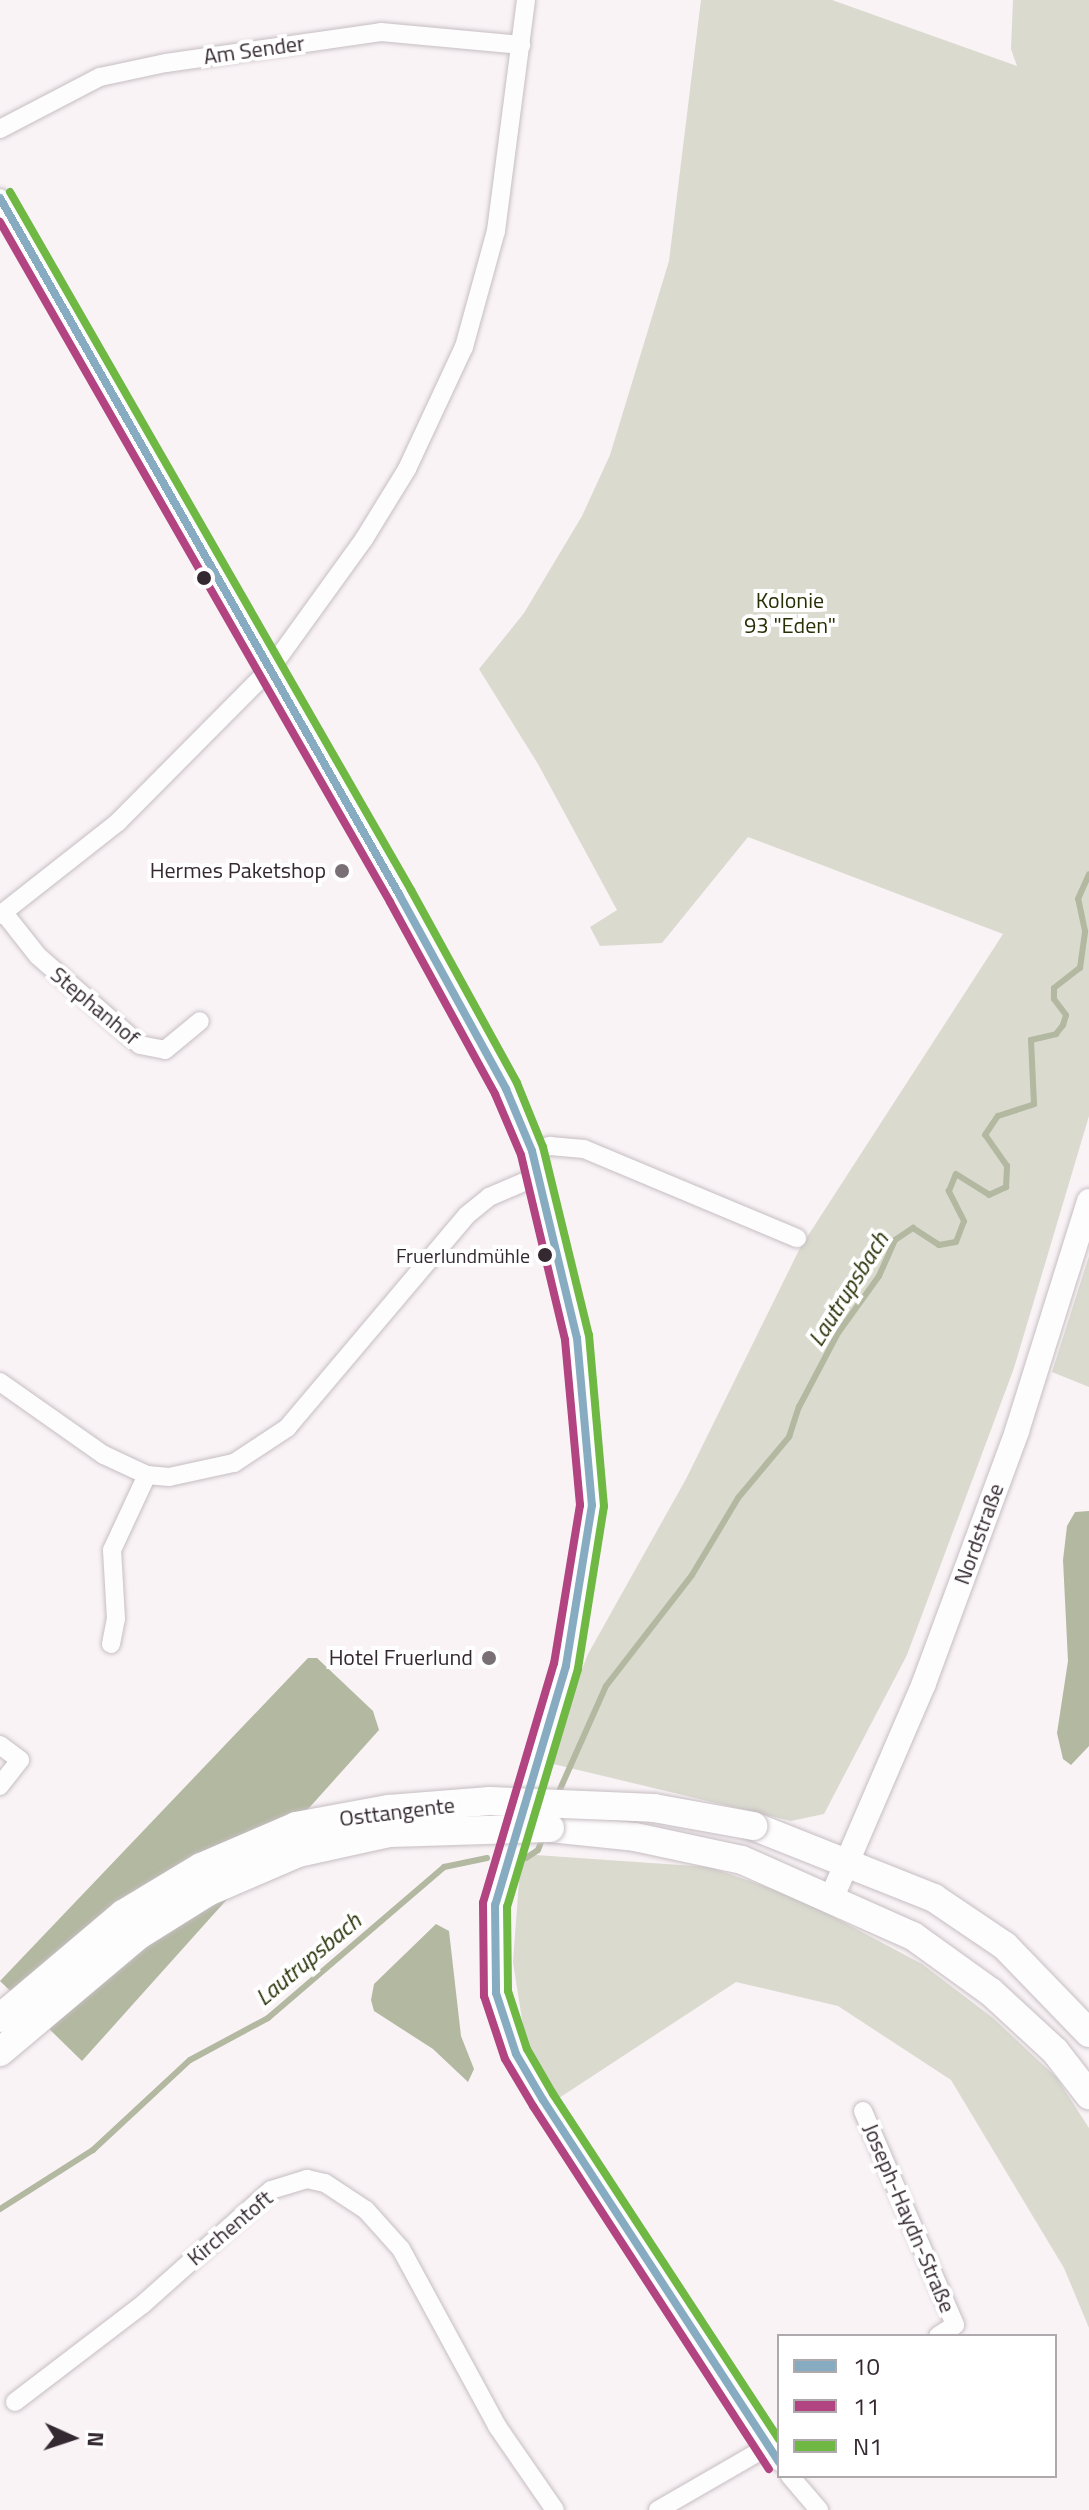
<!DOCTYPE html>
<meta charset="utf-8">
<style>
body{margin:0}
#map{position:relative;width:1089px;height:2510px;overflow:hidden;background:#f9f3f6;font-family:"Titillium Web",sans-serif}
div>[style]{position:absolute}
.green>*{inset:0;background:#dadacf}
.water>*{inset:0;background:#b3b8a1}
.stream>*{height:6px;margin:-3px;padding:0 3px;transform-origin:3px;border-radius:3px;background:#b3b8a1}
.roads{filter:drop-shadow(0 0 2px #c6bec2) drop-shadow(0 0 2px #c6bec2)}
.minor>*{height:18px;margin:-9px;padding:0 9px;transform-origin:9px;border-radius:9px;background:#fefdfe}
.secondary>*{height:24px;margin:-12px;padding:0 12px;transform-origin:12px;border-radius:12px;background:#fefdfe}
.primary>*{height:28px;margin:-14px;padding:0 14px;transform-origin:14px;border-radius:14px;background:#fefdfe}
.bridges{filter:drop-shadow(0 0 2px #c6bec2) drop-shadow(0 0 2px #c6bec2)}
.primary-bridge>*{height:28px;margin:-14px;padding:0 14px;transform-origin:14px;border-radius:14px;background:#fefdfe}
.bus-1>*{height:8px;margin:-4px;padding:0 4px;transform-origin:4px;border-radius:4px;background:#87acc2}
.bus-2>*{height:8px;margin:-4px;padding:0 4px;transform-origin:4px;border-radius:4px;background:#b24481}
.bus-3>*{height:8px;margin:-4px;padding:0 4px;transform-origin:4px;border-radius:4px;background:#6eb843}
.dots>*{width:22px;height:22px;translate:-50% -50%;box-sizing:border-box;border:4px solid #fff;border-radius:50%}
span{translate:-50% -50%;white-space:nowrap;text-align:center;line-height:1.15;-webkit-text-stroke:8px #fff;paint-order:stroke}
.bus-label{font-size:20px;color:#342930}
.right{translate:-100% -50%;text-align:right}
.street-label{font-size:22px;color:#342930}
.park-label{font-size:22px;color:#272f05}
.poi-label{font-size:22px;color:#342930}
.water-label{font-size:24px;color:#2b340a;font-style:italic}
.legend{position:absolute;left:777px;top:2334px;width:280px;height:144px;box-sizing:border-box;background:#fff;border:2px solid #aea9ac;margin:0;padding:10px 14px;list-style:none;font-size:24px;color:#342930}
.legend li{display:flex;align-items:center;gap:16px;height:40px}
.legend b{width:40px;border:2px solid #aea9ac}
.north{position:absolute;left:32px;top:2398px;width:80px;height:80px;-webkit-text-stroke:6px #fff;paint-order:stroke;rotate:93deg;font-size:22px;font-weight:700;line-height:32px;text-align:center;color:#342930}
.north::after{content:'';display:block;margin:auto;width:28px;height:36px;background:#342930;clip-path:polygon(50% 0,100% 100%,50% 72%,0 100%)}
</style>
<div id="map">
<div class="green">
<i style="clip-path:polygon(701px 0,832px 0,1017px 66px,1011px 49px,1013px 0,1089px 0,1089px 1116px,1014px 1368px,907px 1655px,824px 1814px,791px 1821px,545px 1762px,588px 1654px,686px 1479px,800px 1248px,1003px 934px,748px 837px,662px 943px,600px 946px,590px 927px,617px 910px,538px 764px,479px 669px,524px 613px,582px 516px,610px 455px,669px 261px)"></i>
<i style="clip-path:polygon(1089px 1256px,1089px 1387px,1052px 1372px)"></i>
<i style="clip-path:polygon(521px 1854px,709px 1867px,796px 1897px,922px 1964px,993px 2018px,1056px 2077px,1089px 2128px,1089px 2328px,1064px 2268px,951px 2080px,838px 2006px,736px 1982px,559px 2098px,538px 2068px,524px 2032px,513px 1962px)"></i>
</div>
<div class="water">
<i style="clip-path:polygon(1089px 1511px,1089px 1746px,1071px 1765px,1063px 1759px,1057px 1733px,1068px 1661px,1063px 1560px,1067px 1526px,1075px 1512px)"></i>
<i style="clip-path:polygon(308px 1658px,317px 1658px,373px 1711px,379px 1730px,82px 2061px,0 1981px)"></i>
<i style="clip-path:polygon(436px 1924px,449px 1931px,461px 2036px,474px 2069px,468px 2082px,433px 2049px,374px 2011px,371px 2000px,374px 1984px)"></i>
</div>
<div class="stream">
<i style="left:557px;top:1796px;width:120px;rotate:-66deg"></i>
<i style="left:606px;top:1686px;width:140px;rotate:-52.2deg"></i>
<i style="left:692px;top:1575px;width:90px;rotate:-59.1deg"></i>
<i style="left:738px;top:1498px;width:80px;rotate:-50.1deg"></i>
<i style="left:789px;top:1437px;width:32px;rotate:-72deg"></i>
<i style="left:799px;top:1407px;width:84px;rotate:-62.2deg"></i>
<i style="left:838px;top:1333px;width:70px;rotate:-54.3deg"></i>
<i style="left:879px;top:1276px;width:39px;rotate:-66deg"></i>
<i style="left:895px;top:1240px;width:22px;rotate:-34deg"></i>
<i style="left:913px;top:1228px;width:31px;rotate:33deg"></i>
<i style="left:939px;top:1245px;width:17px;rotate:-10deg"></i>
<i style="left:956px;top:1242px;width:22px;rotate:-69deg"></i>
<i style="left:964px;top:1221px;width:34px;rotate:-117deg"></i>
<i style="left:949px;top:1191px;width:18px;rotate:-68deg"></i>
<i style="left:956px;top:1174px;width:39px;rotate:32deg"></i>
<i style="left:989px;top:1195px;width:19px;rotate:-25deg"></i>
<i style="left:1006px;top:1187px;width:21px;rotate:-87deg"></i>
<i style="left:1007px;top:1166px;width:38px;rotate:-125deg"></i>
<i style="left:985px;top:1135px;width:23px;rotate:-56deg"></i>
<i style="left:998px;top:1116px;width:38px;rotate:-18deg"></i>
<i style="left:1034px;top:1104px;width:64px;rotate:-92.7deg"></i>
<i style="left:1031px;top:1040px;width:26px;rotate:-13deg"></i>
<i style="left:1056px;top:1034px;width:11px;rotate:-52deg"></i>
<i style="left:1063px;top:1025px;width:10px;rotate:-73deg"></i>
<i style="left:1066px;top:1015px;width:20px;rotate:-127deg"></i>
<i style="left:1054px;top:999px;width:11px;rotate:-90deg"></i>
<i style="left:1054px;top:988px;width:33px;rotate:-38deg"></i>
<i style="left:1080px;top:968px;width:37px;rotate:-82deg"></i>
<i style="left:1085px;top:931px;width:33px;rotate:-102deg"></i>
<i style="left:1078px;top:899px;width:27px;rotate:-66deg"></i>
<i style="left:526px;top:1858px;width:14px;rotate:-34deg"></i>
<i style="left:538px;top:1850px;width:14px;rotate:-69deg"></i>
<i style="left:0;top:2209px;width:110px;rotate:-32.4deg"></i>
<i style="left:93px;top:2150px;width:132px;rotate:-42.9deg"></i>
<i style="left:190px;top:2060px;width:89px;rotate:-28.3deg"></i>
<i style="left:268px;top:2018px;width:232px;rotate:-40.6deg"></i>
<i style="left:444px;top:1867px;width:44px;rotate:-11.8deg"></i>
</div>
<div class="roads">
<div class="minor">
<i style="left:0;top:129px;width:113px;rotate:-27.5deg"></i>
<i style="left:100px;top:77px;width:67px;rotate:-12deg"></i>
<i style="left:166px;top:63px;width:217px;rotate:-8.2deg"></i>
<i style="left:381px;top:32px;width:141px;rotate:5.3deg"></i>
<i style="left:0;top:198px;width:804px;rotate:60.18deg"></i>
<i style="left:400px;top:896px;width:220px;rotate:61.2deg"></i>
<i style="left:506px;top:1089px;width:67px;rotate:67.2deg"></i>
<i style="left:532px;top:1151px;width:192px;rotate:76.5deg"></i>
<i style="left:577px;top:1338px;width:168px;rotate:84.9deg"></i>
<i style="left:592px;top:1505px;width:163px;rotate:99.2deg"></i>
<i style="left:566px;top:1666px;width:249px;rotate:106.5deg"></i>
<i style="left:495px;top:1905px;width:88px;rotate:89.3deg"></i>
<i style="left:496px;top:1993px;width:64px;rotate:71.8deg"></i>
<i style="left:516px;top:2054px;width:53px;rotate:59.6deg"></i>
<i style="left:543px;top:2100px;width:432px;rotate:56.9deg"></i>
<i style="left:4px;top:913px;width:55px;rotate:51.7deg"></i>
<i style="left:38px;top:956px;width:135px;rotate:41.1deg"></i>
<i style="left:140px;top:1045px;width:25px;rotate:11deg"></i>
<i style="left:165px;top:1050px;width:45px;rotate:-39.6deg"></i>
<i style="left:0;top:915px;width:150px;rotate:-38.2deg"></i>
<i style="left:118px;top:822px;width:217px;rotate:-45.2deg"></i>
<i style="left:271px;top:668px;width:159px;rotate:-54.2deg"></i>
<i style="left:364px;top:539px;width:82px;rotate:-58.4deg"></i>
<i style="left:407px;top:469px;width:135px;rotate:-65deg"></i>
<i style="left:464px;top:347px;width:120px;rotate:-74.6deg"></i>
<i style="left:496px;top:231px;width:233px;rotate:-82.6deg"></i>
<i style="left:532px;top:1151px;width:19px;rotate:-16deg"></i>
<i style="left:550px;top:1146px;width:34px;rotate:5deg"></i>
<i style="left:584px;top:1149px;width:231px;rotate:22.7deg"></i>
<i style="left:0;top:1382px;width:127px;rotate:35.1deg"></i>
<i style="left:104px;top:1455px;width:47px;rotate:24.9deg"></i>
<i style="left:147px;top:1475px;width:22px;rotate:5deg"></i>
<i style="left:169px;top:1477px;width:66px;rotate:-12.2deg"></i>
<i style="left:234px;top:1463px;width:64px;rotate:-33.4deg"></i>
<i style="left:287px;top:1428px;width:279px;rotate:-49.8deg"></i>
<i style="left:467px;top:1215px;width:28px;rotate:-39deg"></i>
<i style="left:489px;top:1197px;width:53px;rotate:-23.2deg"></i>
<i style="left:111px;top:1644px;width:25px;rotate:-79deg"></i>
<i style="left:116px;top:1619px;width:69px;rotate:-93.3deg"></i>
<i style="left:112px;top:1550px;width:83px;rotate:-65deg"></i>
<i style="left:0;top:1745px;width:25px;rotate:37deg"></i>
<i style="left:20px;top:1760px;width:33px;rotate:128deg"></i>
<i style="left:863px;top:2111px;width:233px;rotate:66.7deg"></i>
<i style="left:955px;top:2325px;width:20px;rotate:147deg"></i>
<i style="left:15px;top:2402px;width:160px;rotate:-37.4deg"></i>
<i style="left:142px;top:2305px;width:173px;rotate:-41.7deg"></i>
<i style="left:271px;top:2190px;width:38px;rotate:-17deg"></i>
<i style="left:307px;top:2179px;width:18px;rotate:13deg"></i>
<i style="left:325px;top:2183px;width:49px;rotate:33.4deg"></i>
<i style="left:366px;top:2210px;width:52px;rotate:48.1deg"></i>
<i style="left:401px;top:2249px;width:201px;rotate:61.5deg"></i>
<i style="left:497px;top:2426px;width:102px;rotate:55.4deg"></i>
<i style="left:790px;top:2476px;width:45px;rotate:49.5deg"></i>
<i style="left:658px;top:2510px;width:140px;rotate:-30deg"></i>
</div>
<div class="secondary">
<i style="left:832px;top:1897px;width:233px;rotate:-66.7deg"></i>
<i style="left:924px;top:1683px;width:269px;rotate:-69.7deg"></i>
<i style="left:1017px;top:1431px;width:241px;rotate:-72.6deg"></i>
</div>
<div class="primary">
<i style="left:753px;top:1826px;width:195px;rotate:21.7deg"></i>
<i style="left:934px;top:1898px;width:86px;rotate:34.1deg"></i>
<i style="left:1005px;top:1946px;width:121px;rotate:46deg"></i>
<i style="left:550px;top:1828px;width:85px;rotate:6deg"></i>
<i style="left:635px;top:1837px;width:109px;rotate:12.1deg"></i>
<i style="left:742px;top:1860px;width:187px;rotate:24deg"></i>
<i style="left:913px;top:1936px;width:96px;rotate:35.7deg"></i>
<i style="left:991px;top:1992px;width:87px;rotate:42.7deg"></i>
<i style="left:1055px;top:2051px;width:56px;rotate:52.3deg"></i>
</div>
</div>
<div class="bridges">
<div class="primary-bridge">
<i style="left:0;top:2018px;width:161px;rotate:-40.2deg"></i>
<i style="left:123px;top:1914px;width:91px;rotate:-31.1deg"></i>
<i style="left:201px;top:1867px;width:103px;rotate:-23.3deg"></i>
<i style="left:296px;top:1826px;width:95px;rotate:-10.4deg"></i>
<i style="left:389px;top:1809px;width:101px;rotate:-4.5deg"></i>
<i style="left:490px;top:1801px;width:164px;rotate:2.4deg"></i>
<i style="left:654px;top:1808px;width:101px;rotate:10.3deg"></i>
<i style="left:0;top:2052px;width:182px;rotate:-40.1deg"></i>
<i style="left:139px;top:1935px;width:81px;rotate:-31.9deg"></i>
<i style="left:208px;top:1892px;width:98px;rotate:-23.4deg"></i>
<i style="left:298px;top:1853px;width:93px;rotate:-12.4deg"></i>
<i style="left:389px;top:1833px;width:161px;rotate:-1.8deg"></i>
</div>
</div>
<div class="bus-1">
<i style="left:0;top:198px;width:804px;rotate:60.18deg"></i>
<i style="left:400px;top:896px;width:220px;rotate:61.2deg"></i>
<i style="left:506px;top:1089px;width:67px;rotate:67.2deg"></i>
<i style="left:532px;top:1151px;width:192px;rotate:76.5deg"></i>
<i style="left:577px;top:1338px;width:168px;rotate:84.9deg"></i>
<i style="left:592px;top:1505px;width:163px;rotate:99.2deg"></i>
<i style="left:566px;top:1666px;width:249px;rotate:106.5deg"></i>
<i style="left:495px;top:1905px;width:88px;rotate:89.3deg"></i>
<i style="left:496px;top:1993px;width:64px;rotate:71.8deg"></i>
<i style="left:516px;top:2054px;width:53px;rotate:59.6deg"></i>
<i style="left:543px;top:2100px;width:432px;rotate:56.9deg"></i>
</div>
<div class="bus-2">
<i style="left:0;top:222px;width:784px;rotate:60.16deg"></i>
<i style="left:390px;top:902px;width:219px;rotate:61.3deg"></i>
<i style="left:495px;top:1094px;width:66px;rotate:66.9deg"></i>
<i style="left:521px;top:1155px;width:190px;rotate:76.6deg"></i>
<i style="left:565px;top:1340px;width:166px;rotate:84.8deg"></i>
<i style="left:580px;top:1505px;width:160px;rotate:99.3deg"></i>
<i style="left:554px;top:1663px;width:250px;rotate:106.5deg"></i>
<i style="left:483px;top:1903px;width:93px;rotate:89.4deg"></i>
<i style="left:484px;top:1996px;width:66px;rotate:71.6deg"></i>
<i style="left:505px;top:2059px;width:55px;rotate:59.2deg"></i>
<i style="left:533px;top:2106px;width:433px;rotate:57deg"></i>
</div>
<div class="bus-3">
<i style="left:10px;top:192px;width:805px;rotate:60.12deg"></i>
<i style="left:411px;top:890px;width:220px;rotate:61.2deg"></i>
<i style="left:517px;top:1083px;width:69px;rotate:67.9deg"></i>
<i style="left:543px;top:1147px;width:194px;rotate:76.3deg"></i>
<i style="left:589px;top:1335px;width:172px;rotate:85deg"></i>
<i style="left:604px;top:1506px;width:165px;rotate:99.1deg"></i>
<i style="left:578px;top:1669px;width:248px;rotate:106.6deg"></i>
<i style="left:507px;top:1907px;width:84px;rotate:89.3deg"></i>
<i style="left:508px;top:1991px;width:61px;rotate:71.9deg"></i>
<i style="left:527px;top:2049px;width:52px;rotate:60deg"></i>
<i style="left:553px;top:2094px;width:413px;rotate:56.8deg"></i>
</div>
<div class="dots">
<i style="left:204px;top:578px;background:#342930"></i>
<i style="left:342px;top:871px;background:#797075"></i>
<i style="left:545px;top:1255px;background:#342930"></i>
<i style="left:489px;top:1658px;background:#797075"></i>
</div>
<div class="bus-label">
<span class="right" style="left:530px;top:1255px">Fruerlundmühle</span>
</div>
<div class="street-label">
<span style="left:254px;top:50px;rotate:-8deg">Am Sender</span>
<span style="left:95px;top:1006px;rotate:40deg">Stephanhof</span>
<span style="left:979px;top:1534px;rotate:-70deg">Nordstraße</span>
<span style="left:397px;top:1812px;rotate:-7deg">Osttangente</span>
<span style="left:909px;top:2218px;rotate:67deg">Joseph-Haydn-Straße</span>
<span style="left:230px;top:2228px;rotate:-40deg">Kirchentoft</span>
</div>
<div class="park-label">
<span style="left:790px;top:613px">Kolonie<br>93 "Eden"</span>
</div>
<div class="poi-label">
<span class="right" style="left:326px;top:871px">Hermes Paketshop</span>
<span class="right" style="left:473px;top:1658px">Hotel Fruerlund</span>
</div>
<div class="water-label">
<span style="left:848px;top:1289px;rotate:-58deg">Lautrupsbach</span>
<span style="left:308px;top:1959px;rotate:-40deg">Lautrupsbach</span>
</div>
<ul class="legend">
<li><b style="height:10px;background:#87acc2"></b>10</li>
<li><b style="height:10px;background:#b24481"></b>11</li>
<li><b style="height:10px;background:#6eb843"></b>N1</li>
</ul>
<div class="north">N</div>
</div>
